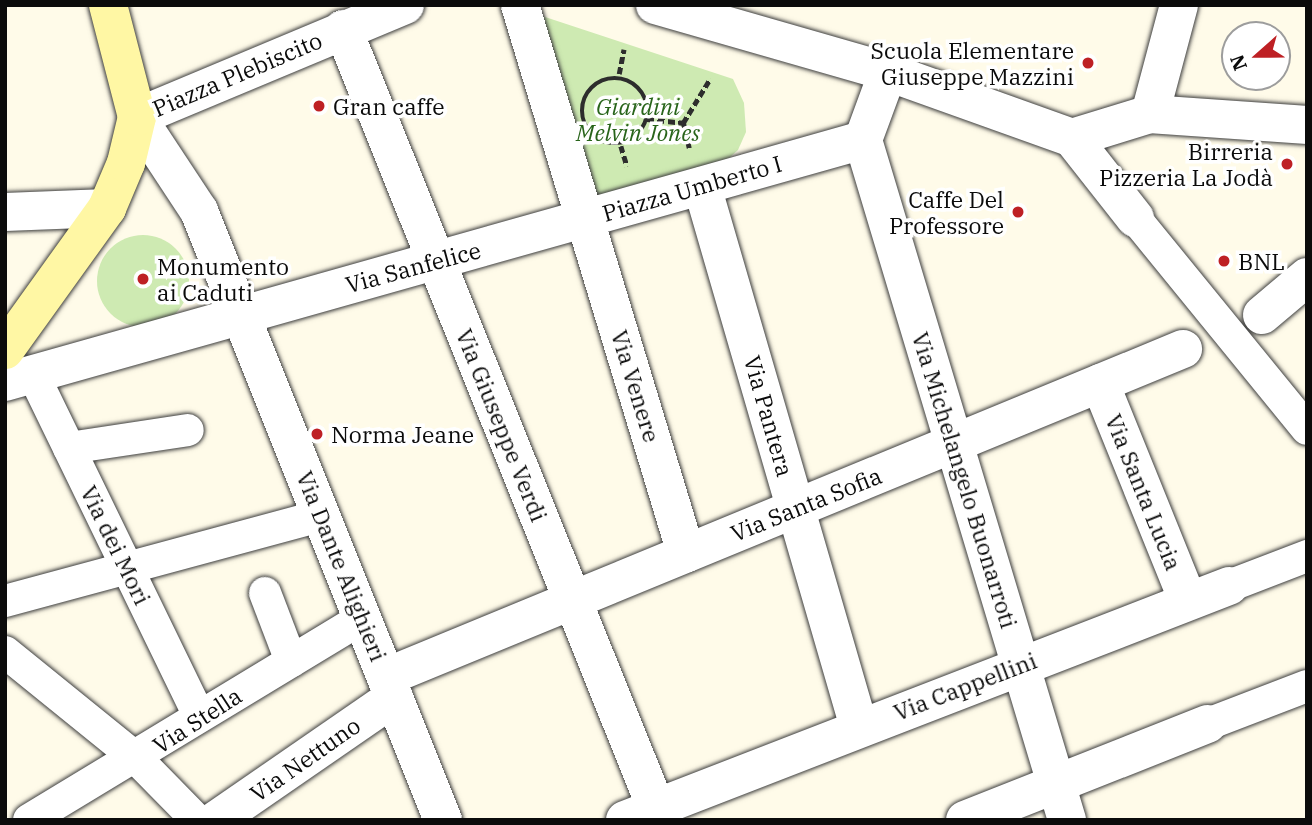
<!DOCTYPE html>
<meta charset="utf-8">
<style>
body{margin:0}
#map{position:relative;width:1312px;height:825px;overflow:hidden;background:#fffbe9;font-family:"IBM Plex Serif",serif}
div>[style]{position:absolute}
.green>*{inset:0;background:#ceeab2}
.round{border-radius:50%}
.path>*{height:4.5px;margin-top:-2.25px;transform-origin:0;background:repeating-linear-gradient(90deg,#2d2d2d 0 7px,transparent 0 10.5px)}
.path>.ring{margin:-2.25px;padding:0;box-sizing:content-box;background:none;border:4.5px solid #2d2d2d;border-radius:50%}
.roads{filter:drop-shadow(0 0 2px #3e3e3e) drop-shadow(0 0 2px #3e3e3e)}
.pedestrian>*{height:32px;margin:-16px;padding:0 16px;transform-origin:16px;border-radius:16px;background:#fff}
.minor>*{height:38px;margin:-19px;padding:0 19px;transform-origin:19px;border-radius:19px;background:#fff}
.secondary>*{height:38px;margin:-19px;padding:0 19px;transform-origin:19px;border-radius:19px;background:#fff7a4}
.dots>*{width:19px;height:19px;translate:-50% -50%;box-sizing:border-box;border:4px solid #fff;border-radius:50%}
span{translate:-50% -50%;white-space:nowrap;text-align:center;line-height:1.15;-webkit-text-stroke:7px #fff;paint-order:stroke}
.poi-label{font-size:23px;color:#0b0b0b}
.right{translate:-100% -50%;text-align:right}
.left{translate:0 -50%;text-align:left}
.street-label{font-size:23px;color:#0b0b0b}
.park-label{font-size:23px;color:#28641a;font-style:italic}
.frame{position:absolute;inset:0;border:7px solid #0b0b0b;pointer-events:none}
.north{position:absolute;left:1221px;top:21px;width:70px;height:70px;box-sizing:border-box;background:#fff;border:2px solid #9d9d9d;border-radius:50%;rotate:249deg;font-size:19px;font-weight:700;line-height:28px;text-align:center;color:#0b0b0b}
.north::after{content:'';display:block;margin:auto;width:24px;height:32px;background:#be2024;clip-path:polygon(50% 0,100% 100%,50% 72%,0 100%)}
</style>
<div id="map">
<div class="green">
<i style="clip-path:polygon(536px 14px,733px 79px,744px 103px,746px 132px,738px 150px,720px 166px,591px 206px)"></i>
<i class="round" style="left:97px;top:235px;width:92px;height:92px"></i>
</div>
<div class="path">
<i style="left:619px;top:74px;width:25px;rotate:-79deg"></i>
<i class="ring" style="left:582px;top:78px;width:61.5px;height:61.5px"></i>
<i style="left:647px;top:119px;width:36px;rotate:6deg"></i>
<i style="left:621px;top:146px;width:21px;rotate:73deg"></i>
<i style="left:689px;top:148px;width:26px;rotate:-103deg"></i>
<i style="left:683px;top:123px;width:52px;rotate:-58.5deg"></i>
</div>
<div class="roads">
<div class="pedestrian">
<i style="left:1135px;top:218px;width:272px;rotate:50.8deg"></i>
<i style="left:33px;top:374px;width:380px;rotate:64.1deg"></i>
<i style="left:69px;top:448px;width:120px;rotate:-8.6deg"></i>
<i style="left:1229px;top:586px;width:84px;rotate:-21deg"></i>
<i style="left:265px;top:593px;width:73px;rotate:69.1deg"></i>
<i style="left:5px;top:601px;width:327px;rotate:-15.1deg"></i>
<i style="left:5px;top:652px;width:170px;rotate:39deg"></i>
<i style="left:137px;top:759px;width:86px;rotate:45.5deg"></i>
<i style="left:1208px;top:724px;width:106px;rotate:-21deg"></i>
<i style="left:29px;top:820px;width:390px;rotate:-31.2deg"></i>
</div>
<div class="minor">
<i style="left:405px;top:5px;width:290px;rotate:157.3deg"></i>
<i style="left:137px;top:117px;width:113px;rotate:56.6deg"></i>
<i style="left:199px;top:211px;width:656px;rotate:68.17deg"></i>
<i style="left:520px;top:5px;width:573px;rotate:73.15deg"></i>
<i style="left:655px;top:5px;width:242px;rotate:16deg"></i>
<i style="left:888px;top:72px;width:195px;rotate:19.7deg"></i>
<i style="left:1072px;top:138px;width:102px;rotate:51.8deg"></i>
<i style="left:343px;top:29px;width:853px;rotate:68.1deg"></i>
<i style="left:1150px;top:114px;width:113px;rotate:-75.1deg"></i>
<i style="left:1072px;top:138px;width:82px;rotate:-17.1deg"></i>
<i style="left:1150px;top:114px;width:157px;rotate:4deg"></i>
<i style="left:863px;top:140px;width:710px;rotate:73.3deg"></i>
<i style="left:863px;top:140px;width:72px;rotate:-69.8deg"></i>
<i style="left:702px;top:186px;width:563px;rotate:73.82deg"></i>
<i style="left:5px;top:212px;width:102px;rotate:-2.2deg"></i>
<i style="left:1262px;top:315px;width:59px;rotate:-40.2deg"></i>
<i style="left:5px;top:382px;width:891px;rotate:-15.75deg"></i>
<i style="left:1100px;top:383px;width:235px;rotate:68deg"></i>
<i style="left:386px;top:677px;width:862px;rotate:-22.37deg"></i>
<i style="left:216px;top:820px;width:216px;rotate:-34.6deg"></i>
<i style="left:625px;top:820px;width:648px;rotate:-21.18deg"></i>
<i style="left:965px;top:820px;width:261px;rotate:-21.6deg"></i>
</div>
<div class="secondary">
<i style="left:5px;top:350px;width:175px;rotate:-54.3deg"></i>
<i style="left:107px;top:208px;width:49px;rotate:-67.1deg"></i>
<i style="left:126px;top:163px;width:47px;rotate:-76.6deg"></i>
<i style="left:137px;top:117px;width:116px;rotate:-104.5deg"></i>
</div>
</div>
<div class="dots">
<i style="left:1088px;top:63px;background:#be2024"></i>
<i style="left:319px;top:106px;background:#be2024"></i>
<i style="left:1287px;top:164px;background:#be2024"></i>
<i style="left:1018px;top:212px;background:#be2024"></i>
<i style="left:1224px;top:261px;background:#be2024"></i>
<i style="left:143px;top:279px;background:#be2024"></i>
<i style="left:317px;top:434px;background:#be2024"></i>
</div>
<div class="poi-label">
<span class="right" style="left:1074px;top:63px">Scuola Elementare<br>Giuseppe Mazzini</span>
<span class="left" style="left:333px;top:106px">Gran caffe</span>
<span class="right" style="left:1273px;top:164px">Birreria<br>Pizzeria La Jodà</span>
<span class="right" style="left:1004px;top:212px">Caffe Del<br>Professore</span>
<span class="left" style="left:1238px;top:261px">BNL</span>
<span class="left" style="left:157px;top:279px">Monumento<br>ai Caduti</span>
<span class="left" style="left:331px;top:434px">Norma Jeane</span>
</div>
<div class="street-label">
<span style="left:237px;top:74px;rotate:-23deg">Piazza Plebiscito</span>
<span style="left:692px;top:188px;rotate:-16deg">Piazza Umberto I</span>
<span style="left:413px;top:267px;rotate:-15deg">Via Sanfelice</span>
<span style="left:636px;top:386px;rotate:73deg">Via Venere</span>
<span style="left:769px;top:416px;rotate:74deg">Via Pantera</span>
<span style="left:502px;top:425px;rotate:68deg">Via Giuseppe Verdi</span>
<span style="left:965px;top:480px;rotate:73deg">Via Michelangelo Buonarroti</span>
<span style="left:1144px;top:492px;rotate:68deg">Via Santa Lucia</span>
<span style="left:806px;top:504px;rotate:-22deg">Via Santa Sofia</span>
<span style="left:116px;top:545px;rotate:64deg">Via dei Mori</span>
<span style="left:342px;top:566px;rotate:68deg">Via Dante Alighieri</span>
<span style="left:965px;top:686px;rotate:-21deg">Via Cappellini</span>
<span style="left:197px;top:720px;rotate:-33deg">Via Stella</span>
<span style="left:305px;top:759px;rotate:-35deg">Via Nettuno</span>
</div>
<div class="park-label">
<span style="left:638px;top:119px">Giardini<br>Melvin Jones</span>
</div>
<div class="frame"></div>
<div class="north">N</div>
</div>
